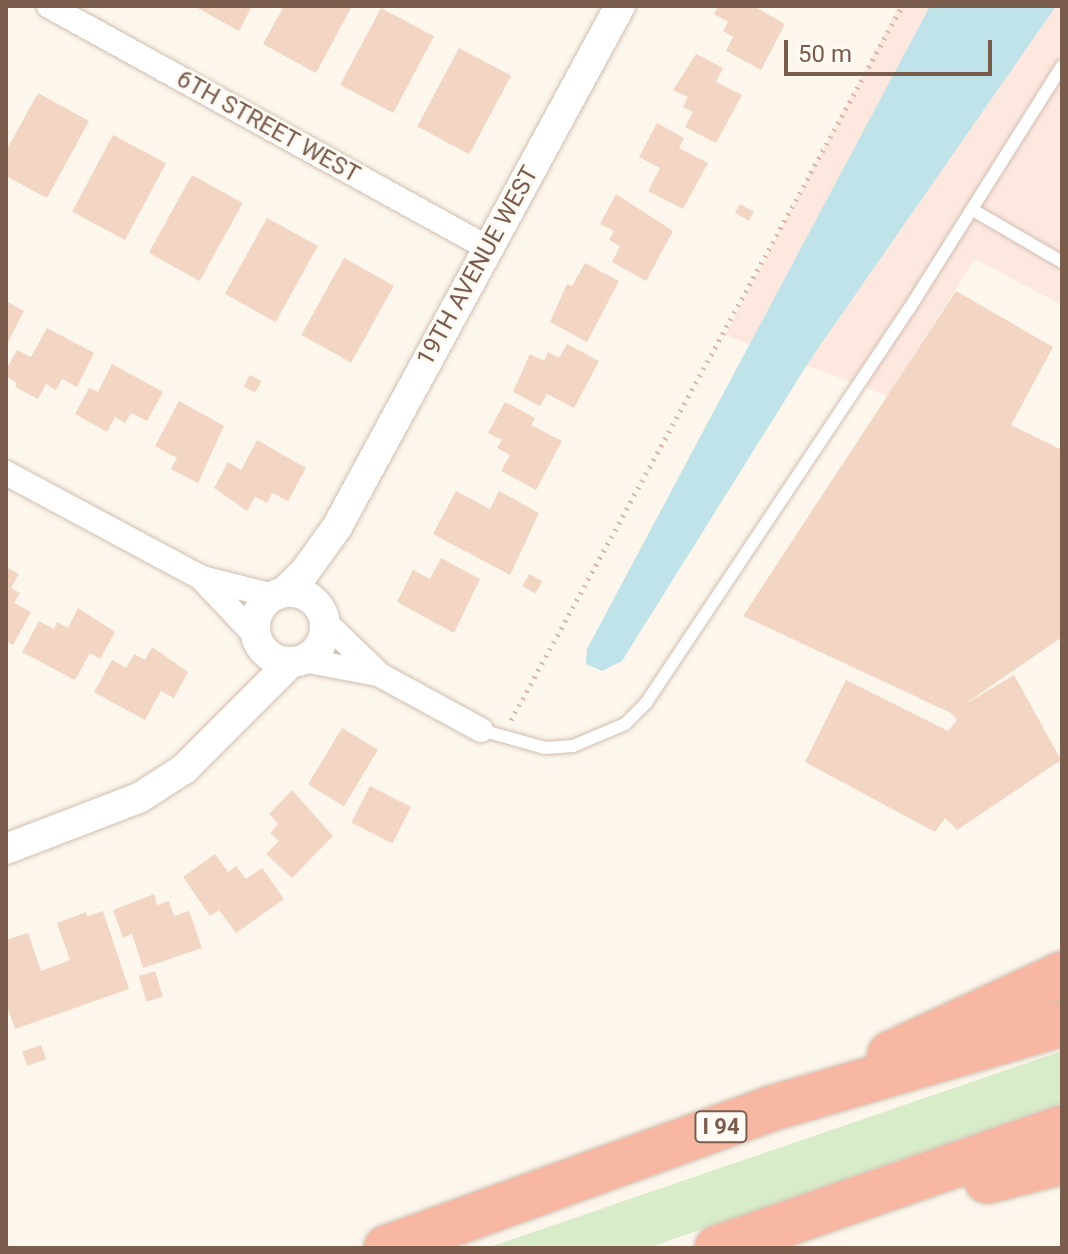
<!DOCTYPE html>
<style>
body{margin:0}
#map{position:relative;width:1068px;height:1254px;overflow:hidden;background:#fdf6ec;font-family:Roboto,sans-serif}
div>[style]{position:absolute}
.commercial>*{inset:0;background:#fde8e0}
.green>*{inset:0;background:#d8ecc9}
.water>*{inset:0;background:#bfe3e8}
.building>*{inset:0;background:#f3d5c3;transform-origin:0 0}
.path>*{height:5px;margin-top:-2.5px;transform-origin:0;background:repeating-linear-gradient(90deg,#d9b8a5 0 2px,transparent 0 8px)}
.roads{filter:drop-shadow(0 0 2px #d1beb0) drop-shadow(0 0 2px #d1beb0)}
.service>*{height:12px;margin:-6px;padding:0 6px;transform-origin:6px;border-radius:6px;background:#fff}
.minor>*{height:24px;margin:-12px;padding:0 12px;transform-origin:12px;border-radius:12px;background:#fff}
.tertiary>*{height:30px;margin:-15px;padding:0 15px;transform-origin:15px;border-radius:15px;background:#fff}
.tertiary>.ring{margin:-15px;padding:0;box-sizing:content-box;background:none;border:30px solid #fff;border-radius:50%}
.motorway>*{height:44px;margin:-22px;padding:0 22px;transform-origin:22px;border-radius:22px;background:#f7b7a3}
span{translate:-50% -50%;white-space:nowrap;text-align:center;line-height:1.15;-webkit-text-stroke:6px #fffaf3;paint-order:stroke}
.shield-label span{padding:2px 6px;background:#fffaf3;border:2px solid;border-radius:6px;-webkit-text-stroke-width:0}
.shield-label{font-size:22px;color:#7a5c4d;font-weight:700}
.street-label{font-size:24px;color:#7a5c4d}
.frame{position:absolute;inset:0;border:8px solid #7a5c4d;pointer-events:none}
.scale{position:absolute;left:784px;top:40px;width:208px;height:36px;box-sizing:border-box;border:4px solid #7a5c4d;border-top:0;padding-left:10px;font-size:24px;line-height:28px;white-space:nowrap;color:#7a5c4d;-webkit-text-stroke:6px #fffaf3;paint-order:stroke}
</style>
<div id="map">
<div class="commercial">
<i style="clip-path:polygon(899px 6px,1062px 6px,1062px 305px,975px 259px,888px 396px,725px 335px)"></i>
</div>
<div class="green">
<i style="clip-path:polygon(1062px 1051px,1062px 1103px,648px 1248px,487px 1248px)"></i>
</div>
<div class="water">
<i style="clip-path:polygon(930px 6px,1056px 6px,812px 357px,622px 661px,602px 671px,586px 664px,587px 649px)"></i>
</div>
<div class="building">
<i style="clip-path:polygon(194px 6px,252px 6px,239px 31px)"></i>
<i style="clip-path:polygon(284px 6px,352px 6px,316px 73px,263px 44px)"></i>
<i style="clip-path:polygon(718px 6px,753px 6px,785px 24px,761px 70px,726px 51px,733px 37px,723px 31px,728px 22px,714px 14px)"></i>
<i style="left:381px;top:8px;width:60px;height:87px;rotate:28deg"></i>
<i style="left:459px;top:48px;width:59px;height:89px;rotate:28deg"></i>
<i style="clip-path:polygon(696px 54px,723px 68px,716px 82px,742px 95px,716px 143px,685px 127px,693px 112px,683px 107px,688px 97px,673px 90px)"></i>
<i style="clip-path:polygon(38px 93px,89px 121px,47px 198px,6px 176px,6px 151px)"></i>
<i style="clip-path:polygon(657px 123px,684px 138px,679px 148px,708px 163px,683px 209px,648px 191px,660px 168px,639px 157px)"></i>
<i style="left:113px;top:135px;width:60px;height:87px;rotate:28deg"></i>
<i style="left:192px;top:175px;width:58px;height:89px;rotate:29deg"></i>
<i style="clip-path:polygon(616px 194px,673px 231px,646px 281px,612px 262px,620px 246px,609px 240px,614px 231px,600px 224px)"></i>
<i style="left:740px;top:204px;width:16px;height:10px;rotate:30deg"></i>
<i style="left:267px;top:218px;width:58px;height:87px;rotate:29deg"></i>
<i style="left:344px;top:258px;width:57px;height:88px;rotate:29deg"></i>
<i style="clip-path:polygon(585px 263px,619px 281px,587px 342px,550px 322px,567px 284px,572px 286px)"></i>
<i style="clip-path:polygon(956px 291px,1053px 347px,1011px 425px,1062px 450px,1062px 637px,962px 706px,1014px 675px,1061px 760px,957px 830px,945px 818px,935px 832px,805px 762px,846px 680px,948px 731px,957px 720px,951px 713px,743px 616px)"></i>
<i style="clip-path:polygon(6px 301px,24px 311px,6px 346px)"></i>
<i style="clip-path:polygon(47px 328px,94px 353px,77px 387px,62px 379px,56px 390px,46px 384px,38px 399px,15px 387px,17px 383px,6px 377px,6px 370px,17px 350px,31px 357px)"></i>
<i style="clip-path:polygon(567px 344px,599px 361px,574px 408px,547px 394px,540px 406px,513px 392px,530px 354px,544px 361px,548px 352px,559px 358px)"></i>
<i style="clip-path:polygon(112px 364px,163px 392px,147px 421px,131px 413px,125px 423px,115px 417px,107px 432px,75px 414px,89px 388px,98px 392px)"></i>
<i style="left:250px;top:375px;width:13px;height:13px;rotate:29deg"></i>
<i style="clip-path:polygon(179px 401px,224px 426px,198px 483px,171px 469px,177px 458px,155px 446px)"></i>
<i style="clip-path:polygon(505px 402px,535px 418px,531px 425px,562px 441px,536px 490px,501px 471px,510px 455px,497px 448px,502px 440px,488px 433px)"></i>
<i style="clip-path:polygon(257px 440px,306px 468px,288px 501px,272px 493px,267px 503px,255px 497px,247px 511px,214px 488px,228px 462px,241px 470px)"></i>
<i style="clip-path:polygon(456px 491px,490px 509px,499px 491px,539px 513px,510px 575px,433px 534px)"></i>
<i style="clip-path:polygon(441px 558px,480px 579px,454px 633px,397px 602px,413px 570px,430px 579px)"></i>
<i style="clip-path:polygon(6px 567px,19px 574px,11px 588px,20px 593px,14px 603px,31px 612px,13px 645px,6px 641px)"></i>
<i style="left:529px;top:574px;width:15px;height:14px;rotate:28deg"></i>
<i style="clip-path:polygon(78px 608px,115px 632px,100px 659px,90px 653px,75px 680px,22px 652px,39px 621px,54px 629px,57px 622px,68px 628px)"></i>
<i style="clip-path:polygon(152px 647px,188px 672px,174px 698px,161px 691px,145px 720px,94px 692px,112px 660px,126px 668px,134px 654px,145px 660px)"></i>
<i style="left:342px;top:728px;width:42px;height:66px;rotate:31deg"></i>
<i style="left:370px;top:786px;width:46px;height:41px;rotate:27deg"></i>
<i style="clip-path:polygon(292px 790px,333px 836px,292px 878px,266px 854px,279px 841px,270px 833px,278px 824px,269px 814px)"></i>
<i style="clip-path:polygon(215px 854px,228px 872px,236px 866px,246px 879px,262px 868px,284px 899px,236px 933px,219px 910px,210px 916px,183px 877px)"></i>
<i style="clip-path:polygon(154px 894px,157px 905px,169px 901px,174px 916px,189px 911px,202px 948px,143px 968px,132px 934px,123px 938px,113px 910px)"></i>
<i style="clip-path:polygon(103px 911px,129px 989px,15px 1029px,6px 1004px,6px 940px,28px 933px,41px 971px,70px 960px,57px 923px,86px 912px,87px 916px)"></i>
<i style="left:155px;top:971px;width:27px;height:17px;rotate:73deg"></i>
<i style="left:41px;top:1045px;width:15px;height:20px;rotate:70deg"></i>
</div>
<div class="path">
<i style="left:511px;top:720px;width:814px;rotate:-61.29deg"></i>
</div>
<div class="roads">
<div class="service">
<i style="left:973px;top:210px;width:103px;rotate:30.3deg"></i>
<i style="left:481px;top:730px;width:66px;rotate:15.7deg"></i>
<i style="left:545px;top:748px;width:28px;rotate:-4deg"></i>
<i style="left:573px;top:746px;width:56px;rotate:-22.9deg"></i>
<i style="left:625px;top:724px;width:30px;rotate:-45deg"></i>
<i style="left:646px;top:703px;width:474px;rotate:-56.3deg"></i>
<i style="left:909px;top:309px;width:287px;rotate:-57.8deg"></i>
</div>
<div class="minor">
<i style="left:49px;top:6px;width:501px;rotate:28.87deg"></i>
<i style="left:6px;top:473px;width:222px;rotate:28.2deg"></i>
<i style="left:202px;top:578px;width:73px;rotate:14.2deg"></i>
<i style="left:203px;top:580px;width:77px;rotate:46.6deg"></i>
<i style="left:325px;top:622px;width:76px;rotate:43.9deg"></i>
<i style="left:380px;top:675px;width:115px;rotate:28.6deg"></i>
<i style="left:303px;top:660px;width:76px;rotate:10.6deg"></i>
</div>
<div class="tertiary">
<i style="left:284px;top:592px;width:28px;rotate:-44deg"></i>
<i style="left:304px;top:573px;width:57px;rotate:-54.3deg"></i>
<i style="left:337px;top:527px;width:593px;rotate:-61.49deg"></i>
<i class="ring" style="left:255px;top:592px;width:40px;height:40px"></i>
<i style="left:6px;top:849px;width:142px;rotate:-21deg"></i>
<i style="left:139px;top:798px;width:54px;rotate:-32.8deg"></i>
<i style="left:184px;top:769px;width:151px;rotate:-45deg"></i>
</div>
<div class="motorway">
<i style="left:890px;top:1054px;width:190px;rotate:-24.9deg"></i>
<i style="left:987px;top:1181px;width:77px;rotate:-14.2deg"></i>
<i style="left:386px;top:1248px;width:407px;rotate:-19.9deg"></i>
<i style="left:769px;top:1109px;width:305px;rotate:-16.2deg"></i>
<i style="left:717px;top:1248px;width:365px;rotate:-19.2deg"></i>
</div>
</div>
<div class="shield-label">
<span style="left:721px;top:1127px">I 94</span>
</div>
<div class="street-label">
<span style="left:268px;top:127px;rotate:29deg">6TH STREET WEST</span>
<span style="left:478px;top:266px;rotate:-61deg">19TH AVENUE WEST</span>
</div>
<div class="frame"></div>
<div class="scale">50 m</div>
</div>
